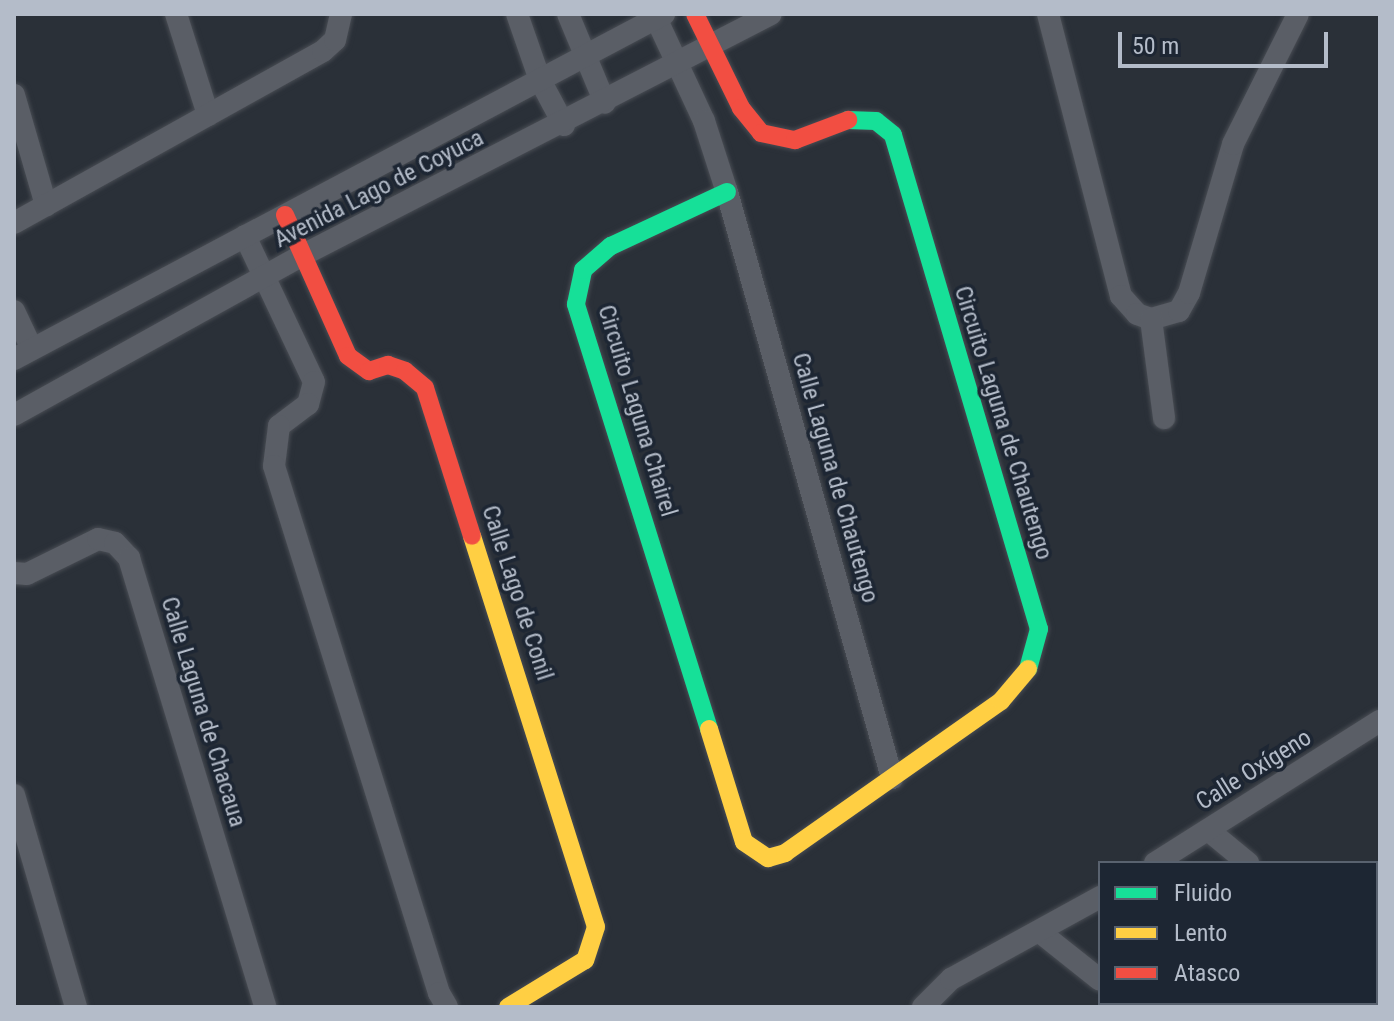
<!DOCTYPE html>
<meta charset="utf-8">
<style>
body{margin:0}
#map{position:relative;width:1394px;height:1021px;overflow:hidden;background:#2a3038;font-family:"Roboto Condensed",sans-serif}
div>[style]{position:absolute}
.roads{filter:drop-shadow(0 0 2px #484c53) drop-shadow(0 0 2px #484c53)}
.street>*{height:22px;margin:-11px;padding:0 11px;transform-origin:11px;border-radius:11px;background:#5a5e66}
.fast>*{height:18px;margin:-9px;padding:0 9px;transform-origin:9px;border-radius:9px;background:#16e098}
.slow>*{height:18px;margin:-9px;padding:0 9px;transform-origin:9px;border-radius:9px;background:#ffcf43}
.jam>*{height:18px;margin:-9px;padding:0 9px;transform-origin:9px;border-radius:9px;background:#f24e42}
span{translate:-50% -50%;white-space:nowrap;text-align:center;line-height:1.15;-webkit-text-stroke:7px #1d2633;paint-order:stroke}
.street-label{font-size:24px;color:#b4bcc9}
.frame{position:absolute;inset:0;border:16px solid #b4bcc9;pointer-events:none}
.legend{position:absolute;left:1098px;top:861px;width:280px;height:144px;box-sizing:border-box;background:#1d2633;border:2px solid #59626f;margin:0;padding:10px 14px;list-style:none;font-size:24px;color:#b4bcc9}
.legend li{display:flex;align-items:center;gap:16px;height:40px}
.legend b{width:40px;border:2px solid #59626f}
.scale{position:absolute;left:1118px;top:32px;width:210px;height:36px;box-sizing:border-box;border:4px solid #b4bcc9;border-top:0;padding-left:10px;font-size:24px;line-height:28px;white-space:nowrap;color:#b4bcc9;-webkit-text-stroke:6px #1d2633;paint-order:stroke}
</style>
<div id="map">
<div class="roads">
<div class="street">
<i style="left:176px;top:14px;width:106px;rotate:72.4deg"></i>
<i style="left:517px;top:14px;width:70px;rotate:70.8deg"></i>
<i style="left:540px;top:80px;width:51px;rotate:61.9deg"></i>
<i style="left:568px;top:14px;width:96px;rotate:67.4deg"></i>
<i style="left:1048px;top:14px;width:291px;rotate:75.5deg"></i>
<i style="left:1121px;top:296px;width:24px;rotate:48deg"></i>
<i style="left:1137px;top:314px;width:15px;rotate:20deg"></i>
<i style="left:1151px;top:319px;width:29px;rotate:-16deg"></i>
<i style="left:1179px;top:311px;width:21px;rotate:-61deg"></i>
<i style="left:1189px;top:293px;width:155px;rotate:-73.5deg"></i>
<i style="left:1233px;top:144px;width:145px;rotate:-63.4deg"></i>
<i style="left:656px;top:18px;width:114px;rotate:65deg"></i>
<i style="left:704px;top:121px;width:75px;rotate:72.1deg"></i>
<i style="left:727px;top:192px;width:609px;rotate:74.27deg"></i>
<i style="left:14px;top:95px;width:115px;rotate:73.8deg"></i>
<i style="left:14px;top:223px;width:354px;rotate:-29.1deg"></i>
<i style="left:323px;top:51px;width:16px;rotate:-43deg"></i>
<i style="left:335px;top:40px;width:27px;rotate:-77deg"></i>
<i style="left:245px;top:236px;width:161px;rotate:64.7deg"></i>
<i style="left:314px;top:382px;width:23px;rotate:105deg"></i>
<i style="left:308px;top:404px;width:36px;rotate:143deg"></i>
<i style="left:279px;top:426px;width:40px;rotate:97.1deg"></i>
<i style="left:274px;top:466px;width:552px;rotate:72.62deg"></i>
<i style="left:439px;top:993px;width:16px;rotate:60deg"></i>
<i style="left:14px;top:311px;width:42px;rotate:64.7deg"></i>
<i style="left:1151px;top:319px;width:100px;rotate:82.5deg"></i>
<i style="left:14px;top:359px;width:736px;rotate:-27.96deg"></i>
<i style="left:14px;top:415px;width:330px;rotate:-29deg"></i>
<i style="left:303px;top:255px;width:526px;rotate:-27.25deg"></i>
<i style="left:14px;top:573px;width:13px;rotate:4deg"></i>
<i style="left:27px;top:574px;width:79px;rotate:-26.2deg"></i>
<i style="left:98px;top:539px;width:17px;rotate:13deg"></i>
<i style="left:115px;top:543px;width:21px;rotate:47deg"></i>
<i style="left:129px;top:558px;width:469px;rotate:73.1deg"></i>
<i style="left:14px;top:795px;width:221px;rotate:73.7deg"></i>
<i style="left:1208px;top:830px;width:52px;rotate:39.5deg"></i>
<i style="left:1155px;top:863px;width:266px;rotate:-32.3deg"></i>
<i style="left:1041px;top:933px;width:75px;rotate:38.5deg"></i>
<i style="left:1376px;top:967px;width:5px;rotate:37deg"></i>
<i style="left:1128px;top:1003px;width:6px;rotate:39deg"></i>
<i style="left:923px;top:1007px;width:40px;rotate:-45deg"></i>
<i style="left:951px;top:979px;width:170px;rotate:-28.8deg"></i>
</div>
<div class="fast">
<i style="left:848px;top:120px;width:28px;rotate:2deg"></i>
<i style="left:876px;top:121px;width:22px;rotate:39deg"></i>
<i style="left:893px;top:135px;width:515px;rotate:73.54deg"></i>
<i style="left:1039px;top:629px;width:41px;rotate:105.4deg"></i>
<i style="left:709px;top:729px;width:445px;rotate:-107.4deg"></i>
<i style="left:576px;top:304px;width:35px;rotate:-78deg"></i>
<i style="left:583px;top:270px;width:37px;rotate:-41deg"></i>
<i style="left:611px;top:246px;width:128px;rotate:-25deg"></i>
</div>
<div class="slow">
<i style="left:472px;top:536px;width:410px;rotate:72.4deg"></i>
<i style="left:596px;top:927px;width:35px;rotate:108deg"></i>
<i style="left:585px;top:960px;width:90px;rotate:148.6deg"></i>
<i style="left:709px;top:729px;width:118px;rotate:72.8deg"></i>
<i style="left:744px;top:842px;width:29px;rotate:34deg"></i>
<i style="left:768px;top:858px;width:18px;rotate:-16deg"></i>
<i style="left:785px;top:853px;width:264px;rotate:-35.1deg"></i>
<i style="left:1001px;top:701px;width:42px;rotate:-49.8deg"></i>
</div>
<div class="jam">
<i style="left:695px;top:14px;width:105px;rotate:63.9deg"></i>
<i style="left:741px;top:108px;width:32px;rotate:51deg"></i>
<i style="left:761px;top:133px;width:35px;rotate:12deg"></i>
<i style="left:795px;top:140px;width:57px;rotate:-20.7deg"></i>
<i style="left:285px;top:215px;width:154px;rotate:65.9deg"></i>
<i style="left:348px;top:356px;width:26px;rotate:36deg"></i>
<i style="left:369px;top:371px;width:20px;rotate:-18deg"></i>
<i style="left:388px;top:365px;width:18px;rotate:19deg"></i>
<i style="left:405px;top:371px;width:26px;rotate:40deg"></i>
<i style="left:425px;top:388px;width:155px;rotate:72.4deg"></i>
</div>
</div>
<div class="street-label">
<span style="left:379px;top:189px;rotate:-27deg">Avenida Lago de Coyuca</span>
<span style="left:637px;top:411px;rotate:73deg">Circuito Laguna Chairel</span>
<span style="left:1003px;top:423px;rotate:73deg">Circuito Laguna de Chautengo</span>
<span style="left:835px;top:478px;rotate:74deg">Calle Laguna de Chautengo</span>
<span style="left:517px;top:593px;rotate:72deg">Calle Lago de Conil</span>
<span style="left:203px;top:712px;rotate:73deg">Calle Laguna de Chacaua</span>
<span style="left:1254px;top:770px;rotate:-32deg">Calle Oxígeno</span>
</div>
<div class="frame"></div>
<ul class="legend">
<li><b style="height:10px;background:#16e098"></b>Fluido</li>
<li><b style="height:10px;background:#ffcf43"></b>Lento</li>
<li><b style="height:10px;background:#f24e42"></b>Atasco</li>
</ul>
<div class="scale">50 m</div>
</div>
